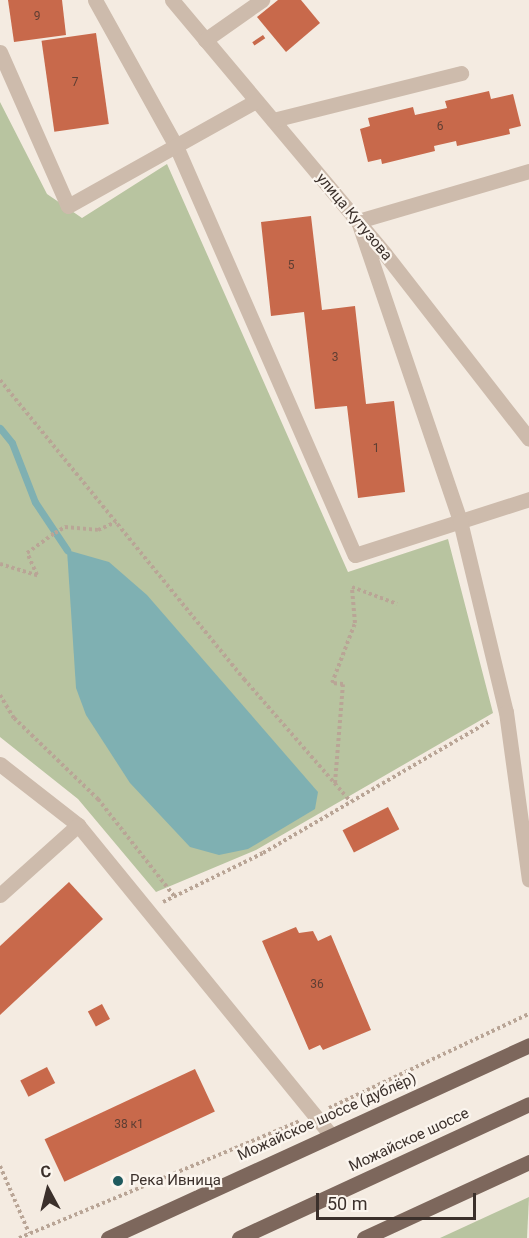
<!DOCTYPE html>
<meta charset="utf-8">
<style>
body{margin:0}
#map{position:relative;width:529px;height:1238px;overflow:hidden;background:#f4ebe1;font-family:Roboto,sans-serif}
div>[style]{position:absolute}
.green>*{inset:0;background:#b8c4a0}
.water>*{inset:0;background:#7fb0b2}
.stream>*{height:7px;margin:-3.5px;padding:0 3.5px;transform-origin:3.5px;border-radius:3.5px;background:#7fb0b2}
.building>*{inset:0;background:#c8694b;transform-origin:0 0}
.path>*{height:4px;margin-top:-2px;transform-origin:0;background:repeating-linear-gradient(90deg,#b9a596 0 3px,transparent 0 6px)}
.minor>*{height:15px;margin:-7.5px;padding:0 7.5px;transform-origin:7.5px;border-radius:7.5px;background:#cdbbac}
.major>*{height:15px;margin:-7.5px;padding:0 7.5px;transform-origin:7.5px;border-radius:7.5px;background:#7d675c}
.major-bridge>*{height:15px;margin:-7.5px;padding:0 7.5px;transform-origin:7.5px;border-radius:7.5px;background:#7d675c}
.dots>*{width:16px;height:16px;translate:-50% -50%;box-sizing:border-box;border:3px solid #fbf5ee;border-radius:50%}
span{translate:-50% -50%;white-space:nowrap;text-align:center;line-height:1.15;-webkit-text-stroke:4.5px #fbf5ee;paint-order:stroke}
.number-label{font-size:12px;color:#5e3e33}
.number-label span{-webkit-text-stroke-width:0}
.street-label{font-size:15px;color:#3b302b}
.poi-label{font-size:15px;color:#3b302b}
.left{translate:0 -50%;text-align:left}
.north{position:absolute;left:18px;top:1160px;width:60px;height:60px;-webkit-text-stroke:4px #fbf5ee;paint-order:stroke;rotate:353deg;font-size:16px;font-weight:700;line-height:24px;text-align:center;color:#3b302b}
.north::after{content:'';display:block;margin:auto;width:21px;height:27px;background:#3b302b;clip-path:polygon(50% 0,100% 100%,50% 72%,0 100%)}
.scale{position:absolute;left:316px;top:1193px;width:160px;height:27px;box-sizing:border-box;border:3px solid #3b302b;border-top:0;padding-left:8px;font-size:18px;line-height:21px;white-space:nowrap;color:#3b302b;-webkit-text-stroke:4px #fbf5ee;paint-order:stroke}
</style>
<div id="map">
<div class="green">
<i style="clip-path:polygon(0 102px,47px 194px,82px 218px,167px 164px,348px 572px,448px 539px,493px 713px,256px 850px,156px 892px,78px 799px,0 737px)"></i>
<i style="clip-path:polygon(529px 1197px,527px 1238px,440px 1238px)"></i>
</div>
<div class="water">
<i style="clip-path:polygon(67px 550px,109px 562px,147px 595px,318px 792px,315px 809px,248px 849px,219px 855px,190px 847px,130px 783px,86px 715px,76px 688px)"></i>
</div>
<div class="stream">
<i style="left:0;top:428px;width:19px;rotate:51deg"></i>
<i style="left:12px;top:443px;width:63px;rotate:68.7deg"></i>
<i style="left:35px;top:502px;width:58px;rotate:56.3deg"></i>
</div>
<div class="building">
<i style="clip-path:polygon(8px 0,62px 0,66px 35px,14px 42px)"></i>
<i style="clip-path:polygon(278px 0,301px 0,320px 23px,286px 52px,257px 17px)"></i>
<i style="left:96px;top:33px;width:92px;height:55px;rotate:82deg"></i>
<i style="left:263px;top:35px;width:4px;height:13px;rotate:56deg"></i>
<i style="clip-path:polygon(489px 91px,491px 99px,513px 94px,521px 126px,509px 129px,510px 134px,457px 146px,456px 141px,434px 146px,435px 151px,382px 164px,381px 159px,368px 162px,360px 129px,370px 126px,368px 118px,413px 107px,415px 115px,447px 108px,445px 101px)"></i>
<i style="clip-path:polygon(311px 216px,322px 310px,355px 306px,366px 404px,394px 401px,405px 492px,358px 498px,347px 406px,315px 409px,304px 312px,271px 316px,261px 222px)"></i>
<i style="left:388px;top:807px;width:25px;height:51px;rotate:63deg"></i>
<i style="clip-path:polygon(69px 882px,103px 919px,0 1015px,0 946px)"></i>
<i style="clip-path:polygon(296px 927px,299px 933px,313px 931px,318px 941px,331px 935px,371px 1030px,323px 1050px,320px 1045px,309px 1050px,262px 941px)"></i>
<i style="left:102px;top:1004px;width:17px;height:16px;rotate:62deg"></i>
<i style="left:47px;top:1067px;width:18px;height:30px;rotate:63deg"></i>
<i style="left:195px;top:1069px;width:47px;height:166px;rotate:65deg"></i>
</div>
<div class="path">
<i style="left:0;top:380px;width:386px;rotate:50.8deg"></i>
<i style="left:244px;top:679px;width:160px;rotate:49deg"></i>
<i style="left:0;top:564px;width:39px;rotate:17deg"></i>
<i style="left:37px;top:575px;width:24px;rotate:-114deg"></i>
<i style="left:27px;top:553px;width:34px;rotate:-36deg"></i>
<i style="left:55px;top:533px;width:12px;rotate:-31deg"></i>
<i style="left:65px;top:527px;width:33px;rotate:5deg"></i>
<i style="left:98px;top:530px;width:20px;rotate:-24deg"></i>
<i style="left:0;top:695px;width:27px;rotate:59deg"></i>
<i style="left:14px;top:718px;width:117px;rotate:44deg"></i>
<i style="left:98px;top:799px;width:123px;rotate:51.9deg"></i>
<i style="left:335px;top:783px;width:99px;rotate:-85.4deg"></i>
<i style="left:343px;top:684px;width:11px;rotate:-175deg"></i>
<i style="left:332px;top:683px;width:64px;rotate:-69deg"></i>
<i style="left:355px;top:623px;width:36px;rotate:-95deg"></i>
<i style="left:352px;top:587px;width:48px;rotate:20.7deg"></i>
<i style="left:163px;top:902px;width:111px;rotate:-26.1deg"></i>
<i style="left:263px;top:853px;width:263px;rotate:-30.2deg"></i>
<i style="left:329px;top:1108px;width:221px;rotate:-25.2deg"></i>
<i style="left:0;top:1166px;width:73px;rotate:66.6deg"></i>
<i style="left:19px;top:1238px;width:304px;rotate:-22.6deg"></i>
</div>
<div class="minor">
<i style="left:95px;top:0;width:167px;rotate:61deg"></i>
<i style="left:176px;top:146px;width:446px;rotate:66.4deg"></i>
<i style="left:355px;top:555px;width:183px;rotate:-17.8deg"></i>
<i style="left:172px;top:0;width:331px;rotate:50deg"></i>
<i style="left:385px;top:254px;width:234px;rotate:52.1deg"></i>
<i style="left:205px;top:40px;width:70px;rotate:-35.1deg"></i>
<i style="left:0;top:52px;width:168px;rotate:66.2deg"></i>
<i style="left:68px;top:206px;width:215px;rotate:-29.2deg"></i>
<i style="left:273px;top:120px;width:194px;rotate:-14deg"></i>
<i style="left:529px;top:171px;width:178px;rotate:163.7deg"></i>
<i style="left:358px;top:221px;width:317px;rotate:71.2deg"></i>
<i style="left:460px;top:521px;width:196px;rotate:76.5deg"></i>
<i style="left:506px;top:712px;width:169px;rotate:82.2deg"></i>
<i style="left:0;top:764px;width:99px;rotate:38deg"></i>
<i style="left:78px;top:825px;width:400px;rotate:50.8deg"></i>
<i style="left:0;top:895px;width:105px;rotate:-41.9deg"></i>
</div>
<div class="major">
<i style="left:108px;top:1238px;width:463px;rotate:-24.6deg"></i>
<i style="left:364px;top:1238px;width:182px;rotate:-24.7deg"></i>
</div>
<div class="major-bridge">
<i style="left:239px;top:1238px;width:319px;rotate:-24.8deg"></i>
</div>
<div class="dots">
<i style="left:118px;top:1181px;background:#1f5a5e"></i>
</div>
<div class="number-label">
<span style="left:37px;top:17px">9</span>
<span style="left:75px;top:83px">7</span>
<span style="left:440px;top:127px">6</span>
<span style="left:291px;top:266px">5</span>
<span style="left:335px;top:358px">3</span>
<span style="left:376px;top:449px">1</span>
<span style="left:317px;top:985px">36</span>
<span style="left:129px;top:1125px">38 к1</span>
</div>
<div class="street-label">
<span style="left:354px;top:217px;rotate:50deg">улица Кутузова</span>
<span style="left:327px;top:1117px;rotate:-24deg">Можайское шоссе (дублёр)</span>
<span style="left:409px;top:1140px;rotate:-25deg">Можайское шоссе</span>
</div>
<div class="poi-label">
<span class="left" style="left:130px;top:1181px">Река Ивница</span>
</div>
<div class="north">С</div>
<div class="scale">50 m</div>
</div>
